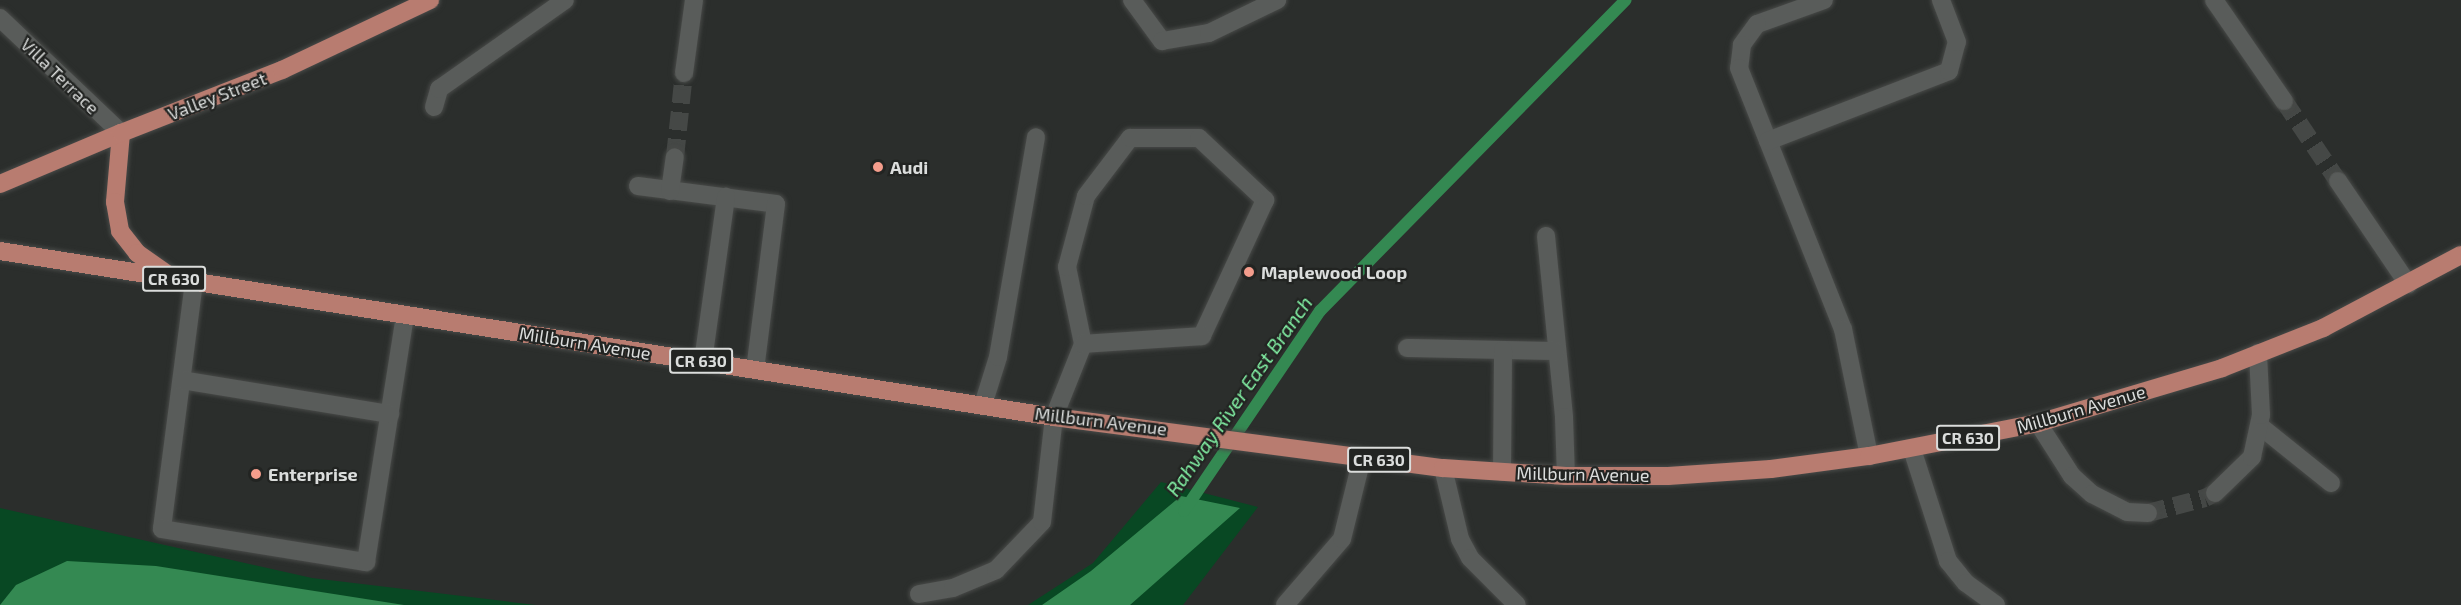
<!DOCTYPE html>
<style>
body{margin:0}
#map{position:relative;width:2461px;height:605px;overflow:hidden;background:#2b2e2c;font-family:"Exo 2",sans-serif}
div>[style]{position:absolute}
.green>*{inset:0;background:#084823}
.water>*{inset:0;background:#348952}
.stream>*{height:12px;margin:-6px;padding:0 6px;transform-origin:6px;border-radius:6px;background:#348952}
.minor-tunnel>*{height:18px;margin-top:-9px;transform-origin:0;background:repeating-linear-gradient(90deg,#454846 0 18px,transparent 0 27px)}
.roads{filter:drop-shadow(0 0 2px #484a48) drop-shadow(0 0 2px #484a48)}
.minor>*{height:18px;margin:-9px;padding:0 9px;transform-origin:9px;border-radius:9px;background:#595c5a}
.major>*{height:18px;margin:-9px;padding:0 9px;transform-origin:9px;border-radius:9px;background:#b87c70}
.dots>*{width:16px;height:16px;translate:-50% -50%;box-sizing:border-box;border:3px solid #222422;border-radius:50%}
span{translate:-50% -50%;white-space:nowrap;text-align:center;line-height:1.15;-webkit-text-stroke:4.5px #222422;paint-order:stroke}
.shield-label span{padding:2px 4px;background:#222422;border:2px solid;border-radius:4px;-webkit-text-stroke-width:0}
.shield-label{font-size:16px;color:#dbdddc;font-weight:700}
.street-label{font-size:18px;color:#dbdddc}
.poi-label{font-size:18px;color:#dbdddc;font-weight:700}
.left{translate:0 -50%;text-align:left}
.water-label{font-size:20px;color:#82f0a4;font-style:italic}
</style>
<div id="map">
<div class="green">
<i style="clip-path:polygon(1161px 482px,1258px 507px,1183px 605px,1028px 605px,1093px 563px)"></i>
<i style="clip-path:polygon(0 508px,312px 578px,536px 605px,0 605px)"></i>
</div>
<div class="water">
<i style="clip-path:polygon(1181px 496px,1240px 508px,1130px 605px,1042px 605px,1091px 571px)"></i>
<i style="clip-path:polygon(67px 561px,156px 566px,404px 605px,0 605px,16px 585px)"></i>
</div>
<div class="stream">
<i style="left:1184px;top:511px;width:242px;rotate:-55.8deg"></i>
<i style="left:1320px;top:311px;width:436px;rotate:-45.5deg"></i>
</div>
<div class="minor-tunnel">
<i style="left:2284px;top:101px;width:97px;rotate:56deg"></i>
<i style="left:675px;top:157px;width:84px;rotate:-83.9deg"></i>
<i style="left:2148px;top:513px;width:59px;rotate:-14.7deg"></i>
<i style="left:2205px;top:498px;width:11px;rotate:-27deg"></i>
</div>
<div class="roads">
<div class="minor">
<i style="left:1132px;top:0;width:51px;rotate:53.8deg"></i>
<i style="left:1162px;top:41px;width:48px;rotate:-9.7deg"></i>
<i style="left:1209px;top:33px;width:76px;rotate:-25.9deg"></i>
<i style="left:1824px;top:0;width:71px;rotate:160.3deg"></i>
<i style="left:1757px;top:24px;width:26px;rotate:126deg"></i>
<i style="left:1742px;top:45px;width:23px;rotate:97deg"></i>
<i style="left:1739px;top:68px;width:281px;rotate:68.3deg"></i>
<i style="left:1843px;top:329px;width:130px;rotate:78.4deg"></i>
<i style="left:2214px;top:0;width:123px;rotate:55.3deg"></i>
<i style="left:0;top:18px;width:167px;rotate:43.5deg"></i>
<i style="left:684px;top:73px;width:74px;rotate:-82.2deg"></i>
<i style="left:434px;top:107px;width:19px;rotate:-74deg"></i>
<i style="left:439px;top:89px;width:154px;rotate:-35.2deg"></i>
<i style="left:1768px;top:141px;width:194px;rotate:-21.1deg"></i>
<i style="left:1949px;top:71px;width:30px;rotate:-75deg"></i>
<i style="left:1957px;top:42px;width:45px;rotate:-110.9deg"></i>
<i style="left:2338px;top:181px;width:125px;rotate:55.8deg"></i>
<i style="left:638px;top:186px;width:139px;rotate:7.4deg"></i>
<i style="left:776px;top:204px;width:167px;rotate:97.2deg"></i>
<i style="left:670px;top:191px;width:34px;rotate:-82deg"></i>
<i style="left:1546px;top:236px;width:182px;rotate:84.3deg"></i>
<i style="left:1564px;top:417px;width:59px;rotate:88.1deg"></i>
<i style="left:194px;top:282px;width:249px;rotate:97.4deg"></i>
<i style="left:162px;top:529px;width:207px;rotate:9.2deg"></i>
<i style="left:366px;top:562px;width:250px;rotate:-81deg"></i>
<i style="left:1407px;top:348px;width:149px;rotate:1.2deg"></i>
<i style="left:703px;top:361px;width:166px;rotate:-82deg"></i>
<i style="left:182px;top:380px;width:211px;rotate:9.3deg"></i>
<i style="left:983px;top:405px;width:50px;rotate:-72.6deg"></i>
<i style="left:998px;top:357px;width:223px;rotate:-80.2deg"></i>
<i style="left:2038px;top:423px;width:63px;rotate:57.3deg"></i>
<i style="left:2072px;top:476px;width:27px;rotate:42deg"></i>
<i style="left:2092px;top:494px;width:39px;rotate:27deg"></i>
<i style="left:2127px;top:512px;width:21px;rotate:3deg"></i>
<i style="left:2260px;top:426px;width:91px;rotate:38.8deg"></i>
<i style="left:1912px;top:449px;width:118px;rotate:72.2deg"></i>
<i style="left:1948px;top:561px;width:28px;rotate:51deg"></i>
<i style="left:1966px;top:583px;width:37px;rotate:36deg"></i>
<i style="left:1443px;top:468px;width:73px;rotate:76.5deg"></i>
<i style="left:1460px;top:539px;width:21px;rotate:62deg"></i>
<i style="left:1470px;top:558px;width:66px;rotate:45deg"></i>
<i style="left:1502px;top:472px;width:122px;rotate:-89.5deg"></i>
<i style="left:2215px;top:493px;width:52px;rotate:-44.2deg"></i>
<i style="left:2252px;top:457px;width:43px;rotate:-77.9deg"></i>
<i style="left:2261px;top:415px;width:62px;rotate:-92.8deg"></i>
<i style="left:919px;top:594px;width:35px;rotate:-10deg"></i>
<i style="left:953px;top:588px;width:47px;rotate:-22.7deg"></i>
<i style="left:996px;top:570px;width:66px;rotate:-46.2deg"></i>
<i style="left:1042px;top:522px;width:106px;rotate:-83.5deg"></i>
<i style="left:1054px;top:417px;width:79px;rotate:-68.3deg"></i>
<i style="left:1083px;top:344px;width:79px;rotate:-101.7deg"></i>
<i style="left:1067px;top:267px;width:73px;rotate:-75deg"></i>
<i style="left:1086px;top:196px;width:73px;rotate:-52.8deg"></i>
<i style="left:1130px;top:138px;width:69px"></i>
<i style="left:1199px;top:138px;width:91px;rotate:43.2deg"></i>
<i style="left:1265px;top:200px;width:150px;rotate:114.9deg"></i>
<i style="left:1202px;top:336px;width:119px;rotate:176.2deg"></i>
<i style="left:1285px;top:605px;width:87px;rotate:-49.2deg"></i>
<i style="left:1342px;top:539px;width:83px;rotate:-76.1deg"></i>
</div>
<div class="major">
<i style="left:121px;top:133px;width:69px;rotate:95deg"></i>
<i style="left:115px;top:202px;width:29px;rotate:80deg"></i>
<i style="left:120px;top:231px;width:28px;rotate:52deg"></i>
<i style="left:137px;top:253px;width:40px;rotate:34.9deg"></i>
<i style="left:0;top:184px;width:131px;rotate:-22.9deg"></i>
<i style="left:121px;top:133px;width:173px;rotate:-21.4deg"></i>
<i style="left:282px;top:70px;width:164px;rotate:-25.3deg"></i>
<i style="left:0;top:251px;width:1067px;rotate:8.95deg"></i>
<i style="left:1054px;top:417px;width:392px;rotate:7.5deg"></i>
<i style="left:1443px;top:468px;width:123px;rotate:3.7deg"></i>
<i style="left:1566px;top:476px;width:102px"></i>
<i style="left:1668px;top:476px;width:103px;rotate:-3.9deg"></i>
<i style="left:1771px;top:469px;width:99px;rotate:-7.6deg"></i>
<i style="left:1869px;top:456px;width:172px;rotate:-11deg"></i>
<i style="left:2038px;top:423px;width:192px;rotate:-16.6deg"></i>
<i style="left:2222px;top:368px;width:109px;rotate:-21.6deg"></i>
<i style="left:2323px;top:328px;width:156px;rotate:-27.9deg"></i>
</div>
</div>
<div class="dots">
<i style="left:878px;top:167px;background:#f49d8c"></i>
<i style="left:1249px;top:272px;background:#f49d8c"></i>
<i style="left:256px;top:474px;background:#f49d8c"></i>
</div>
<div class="shield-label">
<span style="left:174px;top:279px">CR 630</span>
<span style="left:701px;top:361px">CR 630</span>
<span style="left:1968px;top:438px">CR 630</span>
<span style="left:1379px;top:460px">CR 630</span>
</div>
<div class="street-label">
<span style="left:60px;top:76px;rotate:44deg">Villa Terrace</span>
<span style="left:217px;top:96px;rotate:-21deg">Valley Street</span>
<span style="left:585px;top:343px;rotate:9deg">Millburn Avenue</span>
<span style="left:2081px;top:409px;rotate:-16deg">Millburn Avenue</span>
<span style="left:1101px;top:421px;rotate:7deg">Millburn Avenue</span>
<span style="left:1583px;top:474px;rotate:1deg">Millburn Avenue</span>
</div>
<div class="poi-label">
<span class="left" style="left:890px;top:167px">Audi</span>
<span class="left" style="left:1261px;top:272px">Maplewood Loop</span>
<span class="left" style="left:268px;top:474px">Enterprise</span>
</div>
<div class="water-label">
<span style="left:1239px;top:396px;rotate:-55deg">Rahway River East Branch</span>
</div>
</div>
